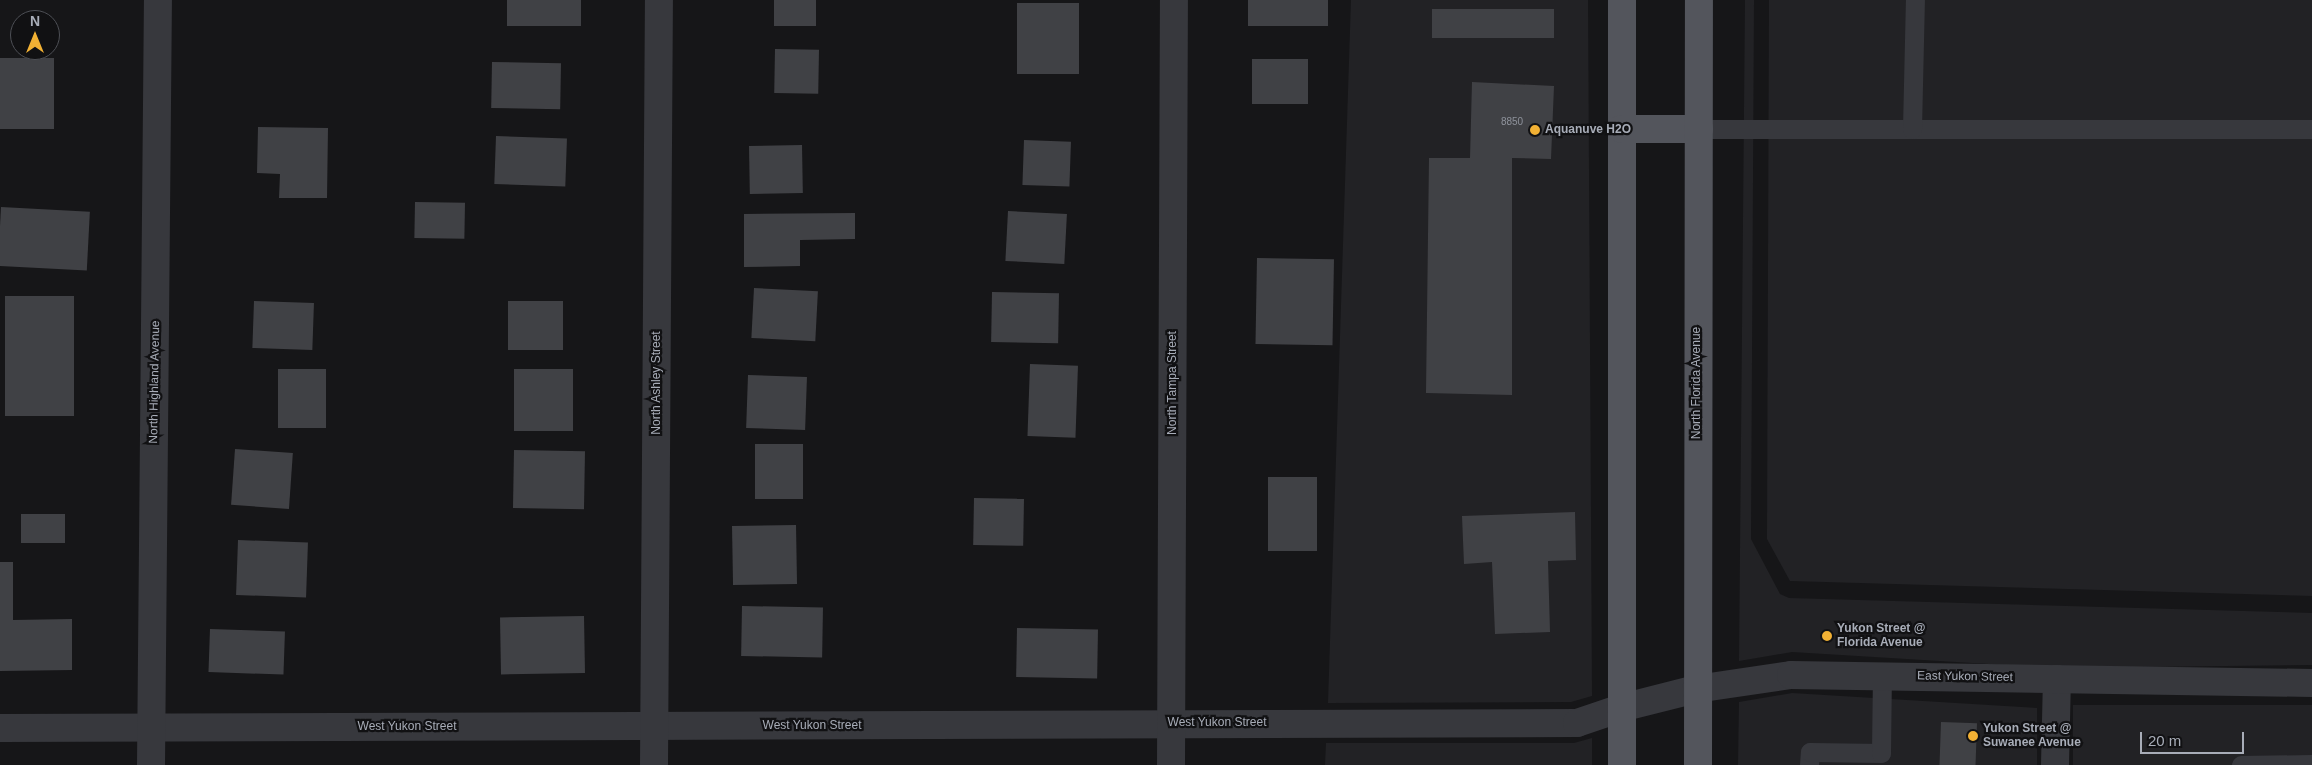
<!DOCTYPE html>
<style>
body{margin:0}
#map{position:relative;width:2312px;height:765px;overflow:hidden;background:#161618;font-family:Helvetica,sans-serif}
div>[style]{position:absolute}
.built>*{inset:0;background:#222225;transform-origin:0 0}
.building>*{inset:0;background:#404145;transform-origin:0 0}
.service>*{height:19px;margin:-9.5px;padding:0 9.5px;transform-origin:9.5px;border-radius:9.5px;background:#37383d}
.minor>*{height:28px;margin:-14px;padding:0 14px;transform-origin:14px;border-radius:14px;background:#37383d}
.tertiary>*{height:28px;margin:-14px;padding:0 14px;transform-origin:14px;border-radius:14px;background:#37383d}
.primary>*{height:28px;margin:-14px;padding:0 14px;transform-origin:14px;border-radius:14px;background:#53555c}
.dots>*{width:14px;height:14px;translate:-50% -50%;box-sizing:border-box;border:2px solid #111113;border-radius:50%}
span{translate:-50% -50%;white-space:nowrap;text-align:center;line-height:1.15;-webkit-text-stroke:4.5px #111113;paint-order:stroke}
.number-label{font-size:10px;color:#8e929b}
.number-label span{-webkit-text-stroke-width:0}
.poi-label{font-size:12px;color:#a8adb8;font-weight:700}
.left{translate:0 -50%;text-align:left}
.street-label{font-size:12px;color:#a8adb8}
.north{position:absolute;left:10px;top:10px;width:50px;height:50px;box-sizing:border-box;background:#111113;border:1px solid #4d4f55;border-radius:50%;rotate:0deg;font-size:14px;font-weight:700;line-height:20px;text-align:center;color:#a8adb8}
.north::after{content:'';display:block;margin:auto;width:18px;height:22px;background:#f2b134;clip-path:polygon(50% 0,100% 100%,50% 72%,0 100%)}
.scale{position:absolute;left:2140px;top:732px;width:104px;height:22px;box-sizing:border-box;border:2px solid #a8adb8;border-top:0;padding-left:6px;font-size:15px;line-height:18px;white-space:nowrap;color:#a8adb8;-webkit-text-stroke:4px #111113;paint-order:stroke}
</style>
<div id="map">
<div class="built">
<i style="clip-path:polygon(1351px 0,1588px 0,1592px 696px,1571px 702px,1328px 703px)"></i>
<i style="clip-path:polygon(1745px 0,1754px 0,1751px 539px,1780px 594px,1789px 598px,2312px 613px,2312px 665px,2056px 668px,1792px 652px,1739px 661px)"></i>
<i style="clip-path:polygon(1769px 0,2312px 0,2312px 596px,1790px 581px,1767px 539px)"></i>
<i style="clip-path:polygon(1792px 693px,2037px 708px,2037px 765px,1738px 765px,1739px 702px)"></i>
<i style="left:2312px;top:705px;width:60px;height:239px;rotate:90deg"></i>
<i style="clip-path:polygon(1592px 738px,1592px 765px,1325px 765px,1326px 743px,1574px 743px)"></i>
</div>
<div class="building">
<i style="left:507px;top:0;width:74px;height:26px"></i>
<i style="left:774px;top:0;width:42px;height:26px"></i>
<i style="left:1248px;top:0;width:80px;height:26px"></i>
<i style="left:1017px;top:3px;width:62px;height:71px"></i>
<i style="left:1432px;top:9px;width:122px;height:29px"></i>
<i style="left:775px;top:49px;width:44px;height:44px;rotate:1deg"></i>
<i style="left:0;top:58px;width:54px;height:71px"></i>
<i style="left:1252px;top:59px;width:56px;height:45px"></i>
<i style="left:492px;top:62px;width:69px;height:46px;rotate:1deg"></i>
<i style="clip-path:polygon(1472px 82px,1554px 86px,1551px 159px,1512px 158px,1512px 395px,1426px 393px,1429px 158px,1470px 158px)"></i>
<i style="clip-path:polygon(258px 127px,328px 128px,327px 198px,279px 198px,280px 174px,257px 173px)"></i>
<i style="left:496px;top:136px;width:71px;height:48px;rotate:2deg"></i>
<i style="left:1024px;top:140px;width:47px;height:45px;rotate:2deg"></i>
<i style="left:802px;top:145px;width:48px;height:53px;rotate:89deg"></i>
<i style="left:415px;top:202px;width:50px;height:36px;rotate:1deg"></i>
<i style="left:1px;top:207px;width:89px;height:59px;rotate:3deg"></i>
<i style="left:1008px;top:211px;width:59px;height:50px;rotate:3deg"></i>
<i style="clip-path:polygon(855px 213px,855px 239px,800px 240px,800px 266px,744px 267px,744px 214px)"></i>
<i style="left:1257px;top:258px;width:77px;height:86px;rotate:1deg"></i>
<i style="left:754px;top:288px;width:64px;height:50px;rotate:3deg"></i>
<i style="left:992px;top:292px;width:67px;height:50px;rotate:1deg"></i>
<i style="left:74px;top:296px;width:120px;height:69px;rotate:90deg"></i>
<i style="left:254px;top:301px;width:60px;height:47px;rotate:2deg"></i>
<i style="left:508px;top:301px;width:55px;height:49px"></i>
<i style="left:1030px;top:364px;width:48px;height:72px;rotate:2deg"></i>
<i style="left:278px;top:369px;width:48px;height:59px"></i>
<i style="left:514px;top:369px;width:59px;height:62px"></i>
<i style="left:748px;top:375px;width:59px;height:53px;rotate:2deg"></i>
<i style="left:803px;top:444px;width:55px;height:48px;rotate:90deg"></i>
<i style="left:235px;top:449px;width:58px;height:56px;rotate:4deg"></i>
<i style="left:514px;top:450px;width:71px;height:58px;rotate:1deg"></i>
<i style="left:1268px;top:477px;width:49px;height:74px"></i>
<i style="left:974px;top:498px;width:50px;height:47px;rotate:1deg"></i>
<i style="clip-path:polygon(1575px 512px,1576px 560px,1548px 561px,1550px 632px,1495px 634px,1492px 562px,1464px 564px,1462px 516px)"></i>
<i style="left:65px;top:514px;width:29px;height:44px;rotate:90deg"></i>
<i style="left:796px;top:525px;width:59px;height:64px;rotate:89deg"></i>
<i style="left:238px;top:540px;width:70px;height:55px;rotate:2deg"></i>
<i style="clip-path:polygon(0 562px,13px 562px,13px 620px,72px 619px,72px 670px,0 671px)"></i>
<i style="left:742px;top:606px;width:81px;height:50px;rotate:1deg"></i>
<i style="left:584px;top:616px;width:57px;height:84px;rotate:89deg"></i>
<i style="left:1017px;top:628px;width:81px;height:49px;rotate:1deg"></i>
<i style="left:210px;top:629px;width:75px;height:43px;rotate:2deg"></i>
<i style="left:1941px;top:722px;width:36px;height:43px;rotate:2deg"></i>
</div>
<div class="service">
<i style="left:1699px;top:129px;width:613px"></i>
<i style="left:1912px;top:129px;width:129px;rotate:-88.7deg"></i>
<i style="left:1809px;top:765px;width:13px;rotate:-86deg"></i>
<i style="left:1810px;top:752px;width:71px;rotate:0.8deg"></i>
<i style="left:1881px;top:753px;width:77px;rotate:-89.3deg"></i>
<i style="left:2241px;top:765px;width:71px;rotate:-0.8deg"></i>
</div>
<div class="minor">
<i style="left:0;top:728px;width:1577px;rotate:-0.18deg"></i>
<i style="left:1577px;top:723px;width:46px;rotate:-18.8deg"></i>
<i style="left:151px;top:765px;width:765px;rotate:-89.48deg"></i>
<i style="left:654px;top:765px;width:765px;rotate:-89.63deg"></i>
<i style="left:1171px;top:765px;width:765px;rotate:-89.78deg"></i>
<i style="left:2055px;top:765px;width:86px;rotate:-88.7deg"></i>
</div>
<div class="tertiary">
<i style="left:1621px;top:708px;width:77px;rotate:-14.2deg"></i>
<i style="left:1696px;top:689px;width:96px;rotate:-8.4deg"></i>
<i style="left:1791px;top:675px;width:521px;rotate:0.88deg"></i>
</div>
<div class="primary">
<i style="left:1622px;top:0;width:765px;rotate:90deg"></i>
<i style="left:1622px;top:129px;width:77px"></i>
<i style="left:1698px;top:765px;width:765px;rotate:-89.93deg"></i>
</div>
<div class="dots">
<i style="left:1535px;top:130px;background:#f2b134"></i>
<i style="left:1827px;top:636px;background:#f2b134"></i>
<i style="left:1973px;top:736px;background:#f2b134"></i>
</div>
<div class="number-label">
<span style="left:1512px;top:122px">8850</span>
</div>
<div class="poi-label">
<span class="left" style="left:1545px;top:130px">Aquanuve H2O</span>
<span class="left" style="left:1837px;top:636px">Yukon Street @<br>Florida Avenue</span>
<span class="left" style="left:1983px;top:736px">Yukon Street @<br>Suwanee Avenue</span>
</div>
<div class="street-label">
<span style="left:155px;top:382px;rotate:-89deg">North Highland Avenue</span>
<span style="left:657px;top:383px;rotate:-90deg">North Ashley Street</span>
<span style="left:1173px;top:383px;rotate:-90deg">North Tampa Street</span>
<span style="left:1697px;top:383px;rotate:-90deg">North Florida Avenue</span>
<span style="left:1965px;top:677px;rotate:1deg">East Yukon Street</span>
<span style="left:1217px;top:723px">West Yukon Street</span>
<span style="left:812px;top:726px">West Yukon Street</span>
<span style="left:407px;top:727px">West Yukon Street</span>
</div>
<div class="north">N</div>
<div class="scale">20 m</div>
</div>
